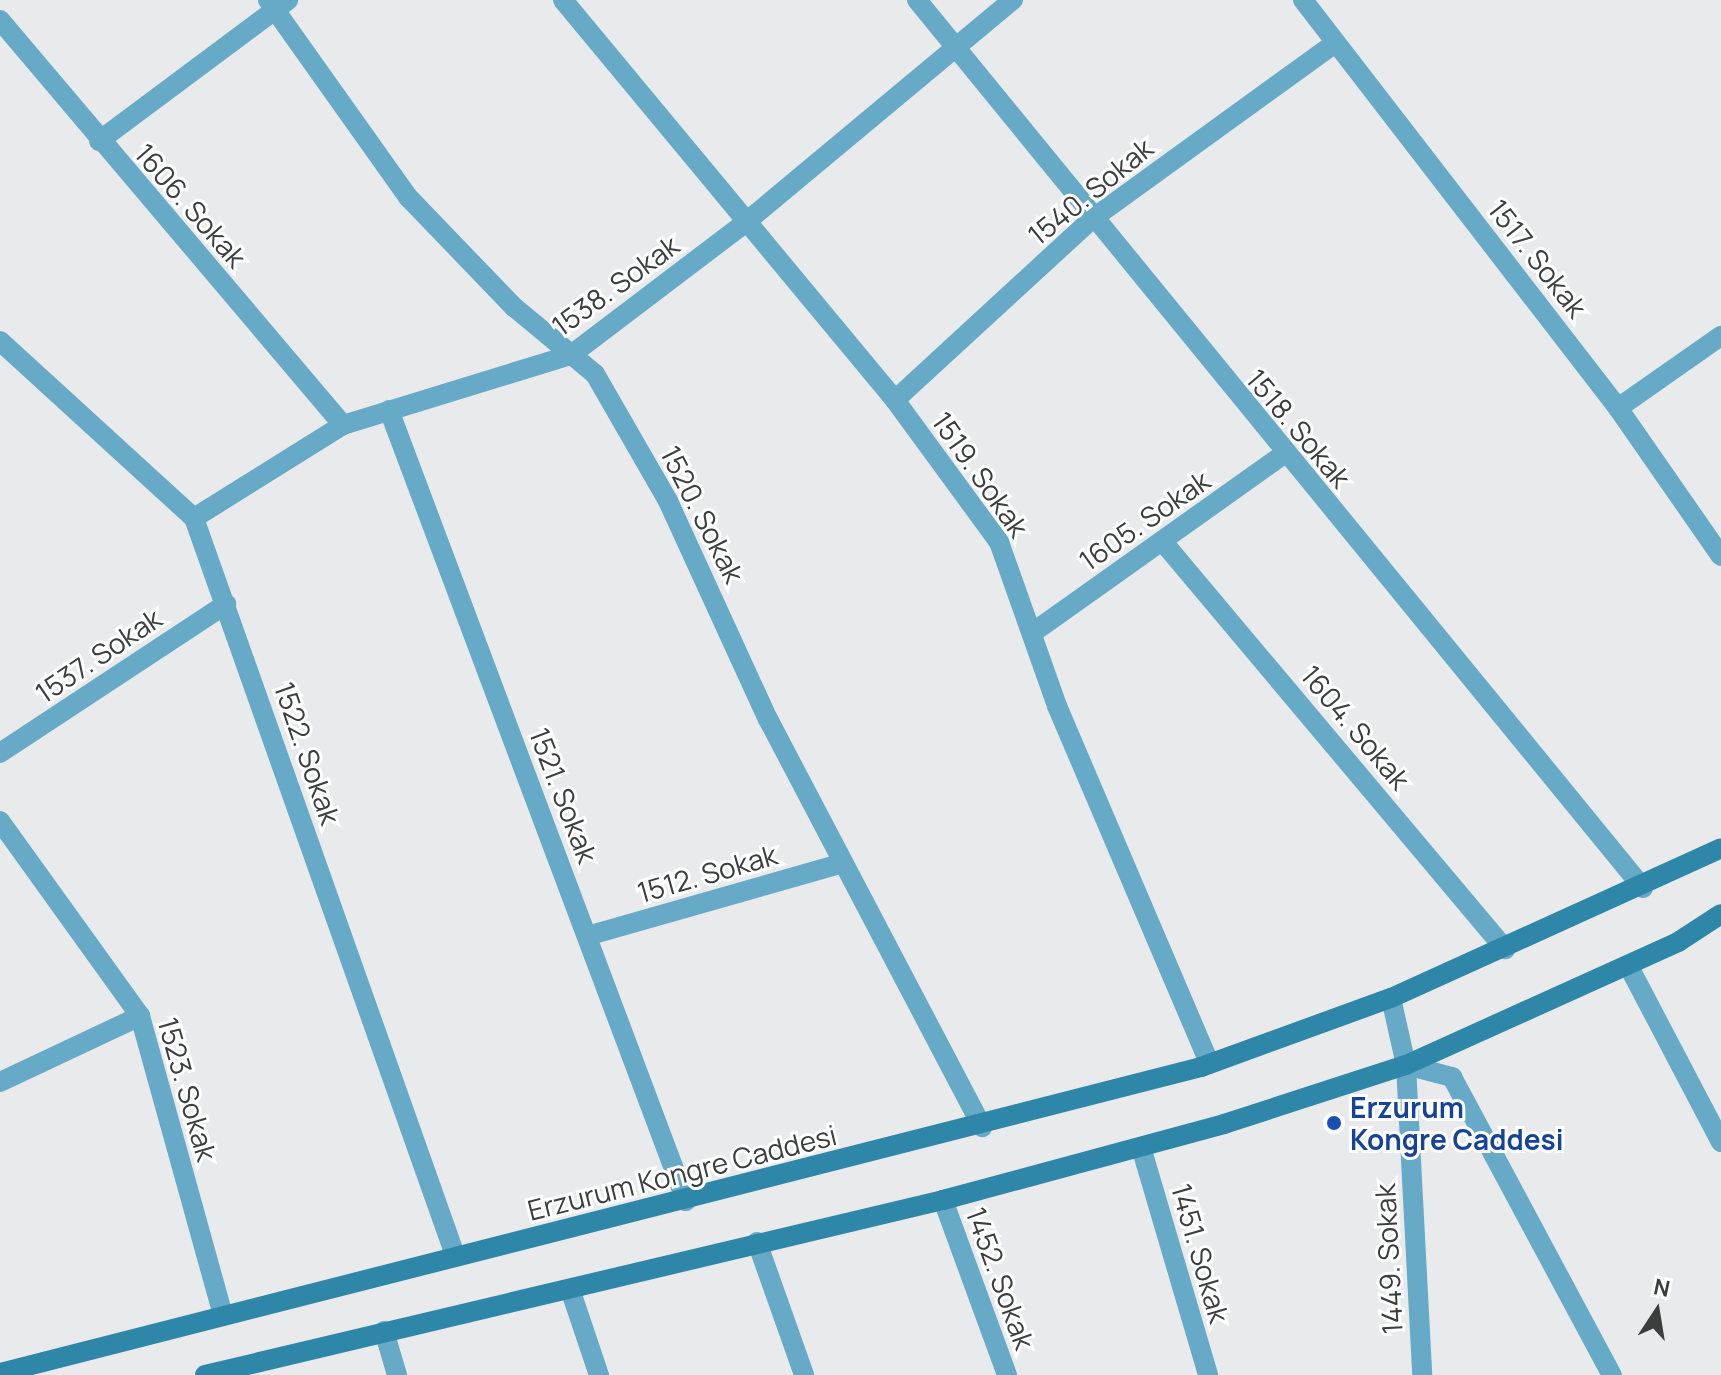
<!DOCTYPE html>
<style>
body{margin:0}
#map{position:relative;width:1721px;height:1375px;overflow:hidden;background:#e9eaeb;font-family:Manrope,sans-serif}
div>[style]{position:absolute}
.minor>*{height:20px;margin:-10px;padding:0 10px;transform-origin:10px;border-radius:10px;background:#67aac7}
.tertiary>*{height:20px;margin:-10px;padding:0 10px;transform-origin:10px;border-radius:10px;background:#67aac7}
.secondary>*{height:20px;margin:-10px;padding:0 10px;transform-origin:10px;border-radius:10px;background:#2e87a9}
.dots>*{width:22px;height:22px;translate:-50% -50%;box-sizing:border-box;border:4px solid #fff;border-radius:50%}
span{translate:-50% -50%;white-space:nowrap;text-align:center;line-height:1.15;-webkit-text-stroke:6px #fff;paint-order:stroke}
.street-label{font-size:28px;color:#3c3d3d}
.transit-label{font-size:28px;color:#164399;font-weight:700}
.left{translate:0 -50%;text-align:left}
.north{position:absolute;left:1617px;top:1271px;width:80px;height:80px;-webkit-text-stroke:6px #fff;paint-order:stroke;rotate:12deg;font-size:22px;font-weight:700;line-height:32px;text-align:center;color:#3c3d3d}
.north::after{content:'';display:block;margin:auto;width:28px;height:36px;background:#3c3d3d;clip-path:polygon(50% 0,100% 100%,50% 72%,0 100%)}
</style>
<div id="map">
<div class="minor">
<i style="left:268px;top:0;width:242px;rotate:54.6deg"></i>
<i style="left:408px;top:197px;width:153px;rotate:46.1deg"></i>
<i style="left:514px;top:307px;width:105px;rotate:39.6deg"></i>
<i style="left:595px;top:374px;width:146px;rotate:60.1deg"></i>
<i style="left:668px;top:501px;width:240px;rotate:65.4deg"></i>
<i style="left:768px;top:719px;width:461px;rotate:62.3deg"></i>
<i style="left:563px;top:0;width:520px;rotate:50.31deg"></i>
<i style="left:895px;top:400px;width:176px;rotate:53.8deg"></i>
<i style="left:999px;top:542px;width:174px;rotate:70.5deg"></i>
<i style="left:1057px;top:706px;width:389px;rotate:66.9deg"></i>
<i style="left:917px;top:0;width:1147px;rotate:50.73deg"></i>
<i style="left:1303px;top:0;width:515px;rotate:52.33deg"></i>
<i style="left:1618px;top:408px;width:180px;rotate:55.2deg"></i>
<i style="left:0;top:20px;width:531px;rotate:49.74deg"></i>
<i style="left:99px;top:141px;width:236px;rotate:-36.7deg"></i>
<i style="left:895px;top:400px;width:268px;rotate:-42.6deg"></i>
<i style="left:1092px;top:219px;width:300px;rotate:-35.9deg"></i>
<i style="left:1618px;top:408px;width:126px;rotate:-35deg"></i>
<i style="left:389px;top:410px;width:845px;rotate:69.42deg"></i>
<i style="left:194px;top:518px;width:176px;rotate:-32deg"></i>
<i style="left:343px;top:425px;width:239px;rotate:-17.1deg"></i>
<i style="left:571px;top:355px;width:218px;rotate:-37.2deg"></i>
<i style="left:745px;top:223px;width:349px;rotate:-39.8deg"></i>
<i style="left:1163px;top:542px;width:532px;rotate:49.96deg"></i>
<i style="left:1035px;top:631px;width:305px;rotate:-35.4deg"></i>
<i style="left:0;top:753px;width:271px;rotate:-33.4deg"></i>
<i style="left:0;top:821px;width:240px;rotate:54.3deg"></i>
<i style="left:140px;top:1016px;width:311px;rotate:74.5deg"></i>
<i style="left:587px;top:936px;width:266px;rotate:-15.9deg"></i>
<i style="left:1628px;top:965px;width:200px;rotate:62.3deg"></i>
<i style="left:1406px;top:1065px;width:48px;rotate:14.6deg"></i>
<i style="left:1452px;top:1077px;width:338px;rotate:61.8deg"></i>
<i style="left:0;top:1082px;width:155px;rotate:-25.2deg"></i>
<i style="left:1141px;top:1147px;width:238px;rotate:73.6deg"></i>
<i style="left:943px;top:1200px;width:186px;rotate:69.9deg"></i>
<i style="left:757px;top:1242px;width:141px;rotate:70.5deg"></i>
<i style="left:570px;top:1289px;width:91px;rotate:71.4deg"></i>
<i style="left:384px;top:1331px;width:46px;rotate:73.5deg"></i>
</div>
<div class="tertiary">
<i style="left:0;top:341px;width:263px;rotate:42.4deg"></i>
<i style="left:194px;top:518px;width:782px;rotate:70.5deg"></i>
<i style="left:1391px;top:998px;width:69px;rotate:77.4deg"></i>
<i style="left:1406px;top:1065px;width:310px;rotate:87deg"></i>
</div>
<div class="secondary">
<i style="left:0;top:1373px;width:1239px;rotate:-14.29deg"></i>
<i style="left:1201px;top:1067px;width:202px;rotate:-20deg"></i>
<i style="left:1391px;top:998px;width:362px;rotate:-24.4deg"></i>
<i style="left:205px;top:1375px;width:758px;rotate:-13.34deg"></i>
<i style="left:943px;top:1200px;width:291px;rotate:-15.1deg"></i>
<i style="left:1224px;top:1124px;width:191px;rotate:-18deg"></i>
<i style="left:1406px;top:1065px;width:299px;rotate:-24.3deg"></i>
<i style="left:1678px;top:942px;width:51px;rotate:-33.1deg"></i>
</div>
<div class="dots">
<i style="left:1334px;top:1123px;background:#1a4fb4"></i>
</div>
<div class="street-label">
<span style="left:1090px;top:191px;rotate:-39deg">1540. Sokak</span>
<span style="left:191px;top:205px;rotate:49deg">1606. Sokak</span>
<span style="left:1538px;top:258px;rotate:52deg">1517. Sokak</span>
<span style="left:615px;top:285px;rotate:-36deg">1538. Sokak</span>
<span style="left:1299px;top:428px;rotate:50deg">1518. Sokak</span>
<span style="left:981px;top:474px;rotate:55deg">1519. Sokak</span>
<span style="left:703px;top:514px;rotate:63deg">1520. Sokak</span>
<span style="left:1144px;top:520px;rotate:-35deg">1605. Sokak</span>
<span style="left:98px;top:655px;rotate:-34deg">1537. Sokak</span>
<span style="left:1356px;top:727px;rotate:50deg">1604. Sokak</span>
<span style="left:308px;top:753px;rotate:71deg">1522. Sokak</span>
<span style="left:564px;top:795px;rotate:69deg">1521. Sokak</span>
<span style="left:707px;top:873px;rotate:-16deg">1512. Sokak</span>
<span style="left:188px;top:1089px;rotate:74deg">1523. Sokak</span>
<span style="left:682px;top:1172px;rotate:-14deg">Erzurum Kongre Caddesi</span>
<span style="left:1201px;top:1253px;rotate:74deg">1451. Sokak</span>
<span style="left:1388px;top:1259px;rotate:-93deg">1449. Sokak</span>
<span style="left:1001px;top:1278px;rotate:70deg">1452. Sokak</span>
</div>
<div class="transit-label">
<span class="left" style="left:1350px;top:1123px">Erzurum<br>Kongre Caddesi</span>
</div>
<div class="north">N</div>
</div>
